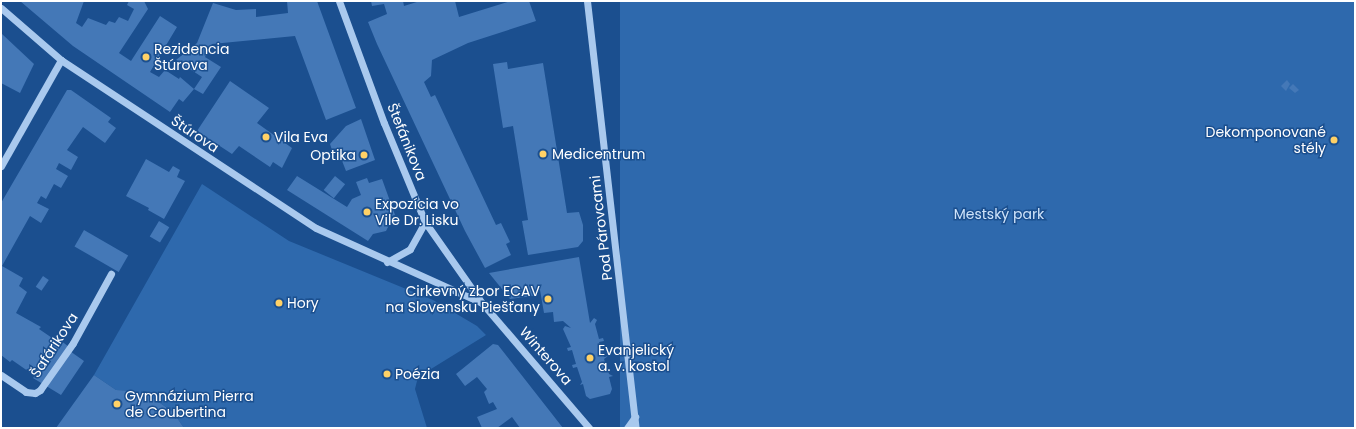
<!DOCTYPE html>
<meta charset="utf-8">
<style>
body{margin:0}
#map{position:relative;width:1356px;height:429px;overflow:hidden;background:#1b4f8f;font-family:Poppins,sans-serif}
div>[style]{position:absolute}
.green>*{inset:0;background:#2e69ad;transform-origin:0 0}
.building>*{inset:0;background:#4478b7;transform-origin:0 0}
.minor>*{height:7px;margin:-3.5px;padding:0 3.5px;transform-origin:3.5px;border-radius:3.5px;background:#a9c9ee}
.dots>*{width:11px;height:11px;translate:-50% -50%;box-sizing:border-box;border:2px solid #1b4f8f;border-radius:50%}
span{translate:-50% -50%;white-space:nowrap;text-align:center;line-height:1.15;-webkit-text-stroke:3px #1b4f8f;paint-order:stroke}
.poi-label{font-size:14px;color:#fff}
.left{translate:0 -50%;text-align:left}
.right{translate:-100% -50%;text-align:right}
.street-label{font-size:14px;color:#fff}
.park-label{font-size:14px;color:#cfe3fa}
.frame{position:absolute;inset:0;border:2px solid #fff;pointer-events:none}
</style>
<div id="map">
<div class="green">
<i style="left:620px;top:1px;width:735px;height:430px"></i>
<i style="clip-path:polygon(202px 184px,289px 241px,433px 300px,477px 326px,486px 335px,418px 377px,415px 389px,427px 428px,184px 428px,173px 412px,150px 396px,134px 391px,116px 390px,94px 375px)"></i>
</div>
<div class="building">
<i style="clip-path:polygon(20px 1px,84px 1px,76px 23px,82px 27px,88px 18px,106px 25px,109px 21px,115px 23px,119px 17px,128px 21px,134px 9px,127px 5px,129px 1px,144px 1px,148px 9px,119px 53px,131px 61px,160px 16px,177px 27px,150px 72px,159px 77px,165px 70px,179px 79px,180px 77px,194px 89px,183px 102px,179px 99px,170px 112px,73px 46px)"></i>
<i style="clip-path:polygon(287px 1px,317px 1px,356px 108px,326px 120px,295px 36px,212px 44px,205px 57px,221px 67px,203px 94px,194px 89px,202px 77px,176px 60px,197px 43px,213px 3px,236px 10px,256px 9px,256px 17px,288px 13px)"></i>
<i style="clip-path:polygon(371px 1px,403px 1px,404px 6px,420px 1px,455px 1px,459px 17px,511px 1px,529px 1px,536px 21px,468px 43px,432px 60px,431px 76px,424px 82px,431px 97px,435px 95px,496px 225px,501px 223px,510px 242px,506px 244px,511px 255px,485px 268px,465px 231px,377px 44px,368px 22px,387px 14px,384px 4px,372px 6px)"></i>
<i style="clip-path:polygon(1px 33px,34px 64px,20px 93px,1px 83px)"></i>
<i style="clip-path:polygon(507px 62px,508px 69px,543px 63px,567px 213px,579px 212px,583px 225px,583px 241px,578px 247px,528px 255px,522px 221px,528px 220px,513px 126px,503px 128px,493px 64px)"></i>
<i style="clip-path:polygon(1287px 80px,1290px 84px,1286px 91px,1281px 86px)"></i>
<i style="clip-path:polygon(230px 81px,269px 108px,257px 123px,292px 148px,282px 168px,273px 162px,270px 167px,239px 146px,232px 154px,197px 131px)"></i>
<i style="clip-path:polygon(1293px 84px,1299px 90px,1295px 93px,1289px 88px)"></i>
<i style="clip-path:polygon(67px 90px,71px 90px,111px 118px,108px 122px,116px 128px,105px 143px,83px 127px,67px 150px,78px 157px,71px 170px,59px 163px,56px 169px,68px 176px,61px 188px,54px 184px,46px 199px,41px 196px,37px 203px,49px 209px,41px 223px,30px 216px,2px 266px,23px 278px,19px 286px,27px 292px,16px 313px,41px 327px,39px 329px,58px 342px,60px 340px,69px 347px,67px 349px,84px 361px,61px 395px,33px 378px,35px 376px,12px 360px,10px 362px,1px 355px,1px 203px)"></i>
<i style="clip-path:polygon(361px 119px,375px 160px,346px 171px,337px 148px,332px 150px,330px 144px,346px 126px)"></i>
<i style="clip-path:polygon(146px 159px,169px 172px,173px 166px,180px 170px,177px 177px,185px 181px,164px 219px,148px 210px,149px 208px,126px 196px)"></i>
<i style="clip-path:polygon(297px 176px,347px 207px,352px 199px,361px 195px,356px 182px,367px 178px,369px 183px,382px 179px,395px 215px,387px 217px,389px 225px,386px 231px,373px 234px,368px 241px,287px 190px)"></i>
<i style="left:335px;top:176px;width:13px;height:18px;rotate:39deg"></i>
<i style="left:159px;top:221px;width:12px;height:18px;rotate:31deg"></i>
<i style="left:84px;top:230px;width:51px;height:19px;rotate:30deg"></i>
<i style="clip-path:polygon(579px 257px,590px 323px,594px 318px,597px 320px,595px 324px,599px 339px,603px 338px,604px 341px,599px 342px,604px 357px,608px 356px,604px 359px,609px 374px,613px 376px,609px 377px,612px 389px,610px 394px,590px 399px,586px 396px,583px 384px,580px 385px,582px 382px,577px 367px,573px 368px,572px 365px,576px 364px,572px 350px,568px 351px,567px 348px,571px 347px,563px 329px,565px 326px,571px 328px,563px 321px,554px 322px,553px 312px,544px 313px,540px 290px,533px 292px,533px 296px,510px 299px,489px 273px)"></i>
<i style="left:43px;top:276px;width:7px;height:13px;rotate:34deg"></i>
<i style="clip-path:polygon(493px 344px,498px 345px,563px 428px,520px 428px,512px 417px,497px 428px,482px 428px,477px 417px,497px 409px,493px 402px,489px 404px,484px 392px,487px 389px,477px 377px,465px 386px,456px 374px)"></i>
<i style="clip-path:polygon(94px 375px,116px 390px,134px 391px,150px 396px,173px 412px,184px 428px,56px 428px)"></i>
</div>
<div class="minor">
<i style="left:339px;top:1px;width:130px;rotate:69.8deg"></i>
<i style="left:384px;top:123px;width:107px;rotate:67.5deg"></i>
<i style="left:425px;top:222px;width:99px;rotate:54.9deg"></i>
<i style="left:482px;top:303px;width:165px;rotate:49.4deg"></i>
<i style="left:587px;top:1px;width:430px;rotate:83.5deg"></i>
<i style="left:1px;top:8px;width:79px;rotate:40.9deg"></i>
<i style="left:61px;top:60px;width:305px;rotate:33.4deg"></i>
<i style="left:316px;top:228px;width:182px;rotate:24.3deg"></i>
<i style="left:1px;top:166px;width:122px;rotate:-60.5deg"></i>
<i style="left:387px;top:262px;width:26px;rotate:-29deg"></i>
<i style="left:410px;top:249px;width:31px;rotate:-61deg"></i>
<i style="left:1px;top:375px;width:30px;rotate:34deg"></i>
<i style="left:26px;top:392px;width:9px;rotate:6deg"></i>
<i style="left:35px;top:393px;width:6px;rotate:-31deg"></i>
<i style="left:40px;top:390px;width:57px;rotate:-54.9deg"></i>
<i style="left:73px;top:343px;width:79px;rotate:-61.2deg"></i>
<i style="left:627px;top:428px;width:14px;rotate:-54deg"></i>
</div>
<div class="dots">
<i style="left:146px;top:57px;background:#ffd166"></i>
<i style="left:266px;top:137px;background:#ffd166"></i>
<i style="left:1334px;top:140px;background:#ffd166"></i>
<i style="left:543px;top:154px;background:#ffd166"></i>
<i style="left:364px;top:155px;background:#ffd166"></i>
<i style="left:367px;top:212px;background:#ffd166"></i>
<i style="left:548px;top:299px;background:#ffd166"></i>
<i style="left:279px;top:303px;background:#ffd166"></i>
<i style="left:590px;top:358px;background:#ffd166"></i>
<i style="left:387px;top:374px;background:#ffd166"></i>
<i style="left:117px;top:404px;background:#ffd166"></i>
</div>
<div class="poi-label">
<span class="left" style="left:154px;top:57px">Rezidencia<br>Štúrova</span>
<span class="right" style="left:1326px;top:140px">Dekomponované<br>stély</span>
<span class="left" style="left:274px;top:137px">Vila Eva</span>
<span class="left" style="left:552px;top:154px">Medicentrum</span>
<span class="right" style="left:356px;top:155px">Optika</span>
<span class="left" style="left:375px;top:212px">Expozícia vo<br>Vile Dr. Lisku</span>
<span class="right" style="left:540px;top:299px">Cirkevný zbor ECAV<br>na Slovensku Piešťany</span>
<span class="left" style="left:287px;top:303px">Hory</span>
<span class="left" style="left:598px;top:358px">Evanjelický<br>a. v. kostol</span>
<span class="left" style="left:395px;top:374px">Poézia</span>
<span class="left" style="left:125px;top:404px">Gymnázium Pierra<br>de Coubertina</span>
</div>
<div class="street-label">
<span style="left:195px;top:134px;rotate:34deg">Štúrova</span>
<span style="left:407px;top:142px;rotate:68deg">Štefánikova</span>
<span style="left:601px;top:228px;rotate:-97deg">Pod Párovcami</span>
<span style="left:54px;top:345px;rotate:-57deg">Šafárikova</span>
<span style="left:546px;top:356px;rotate:49deg">Winterova</span>
</div>
<div class="park-label">
<span style="left:999px;top:214px">Mestský park</span>
</div>
<div class="frame"></div>
</div>
